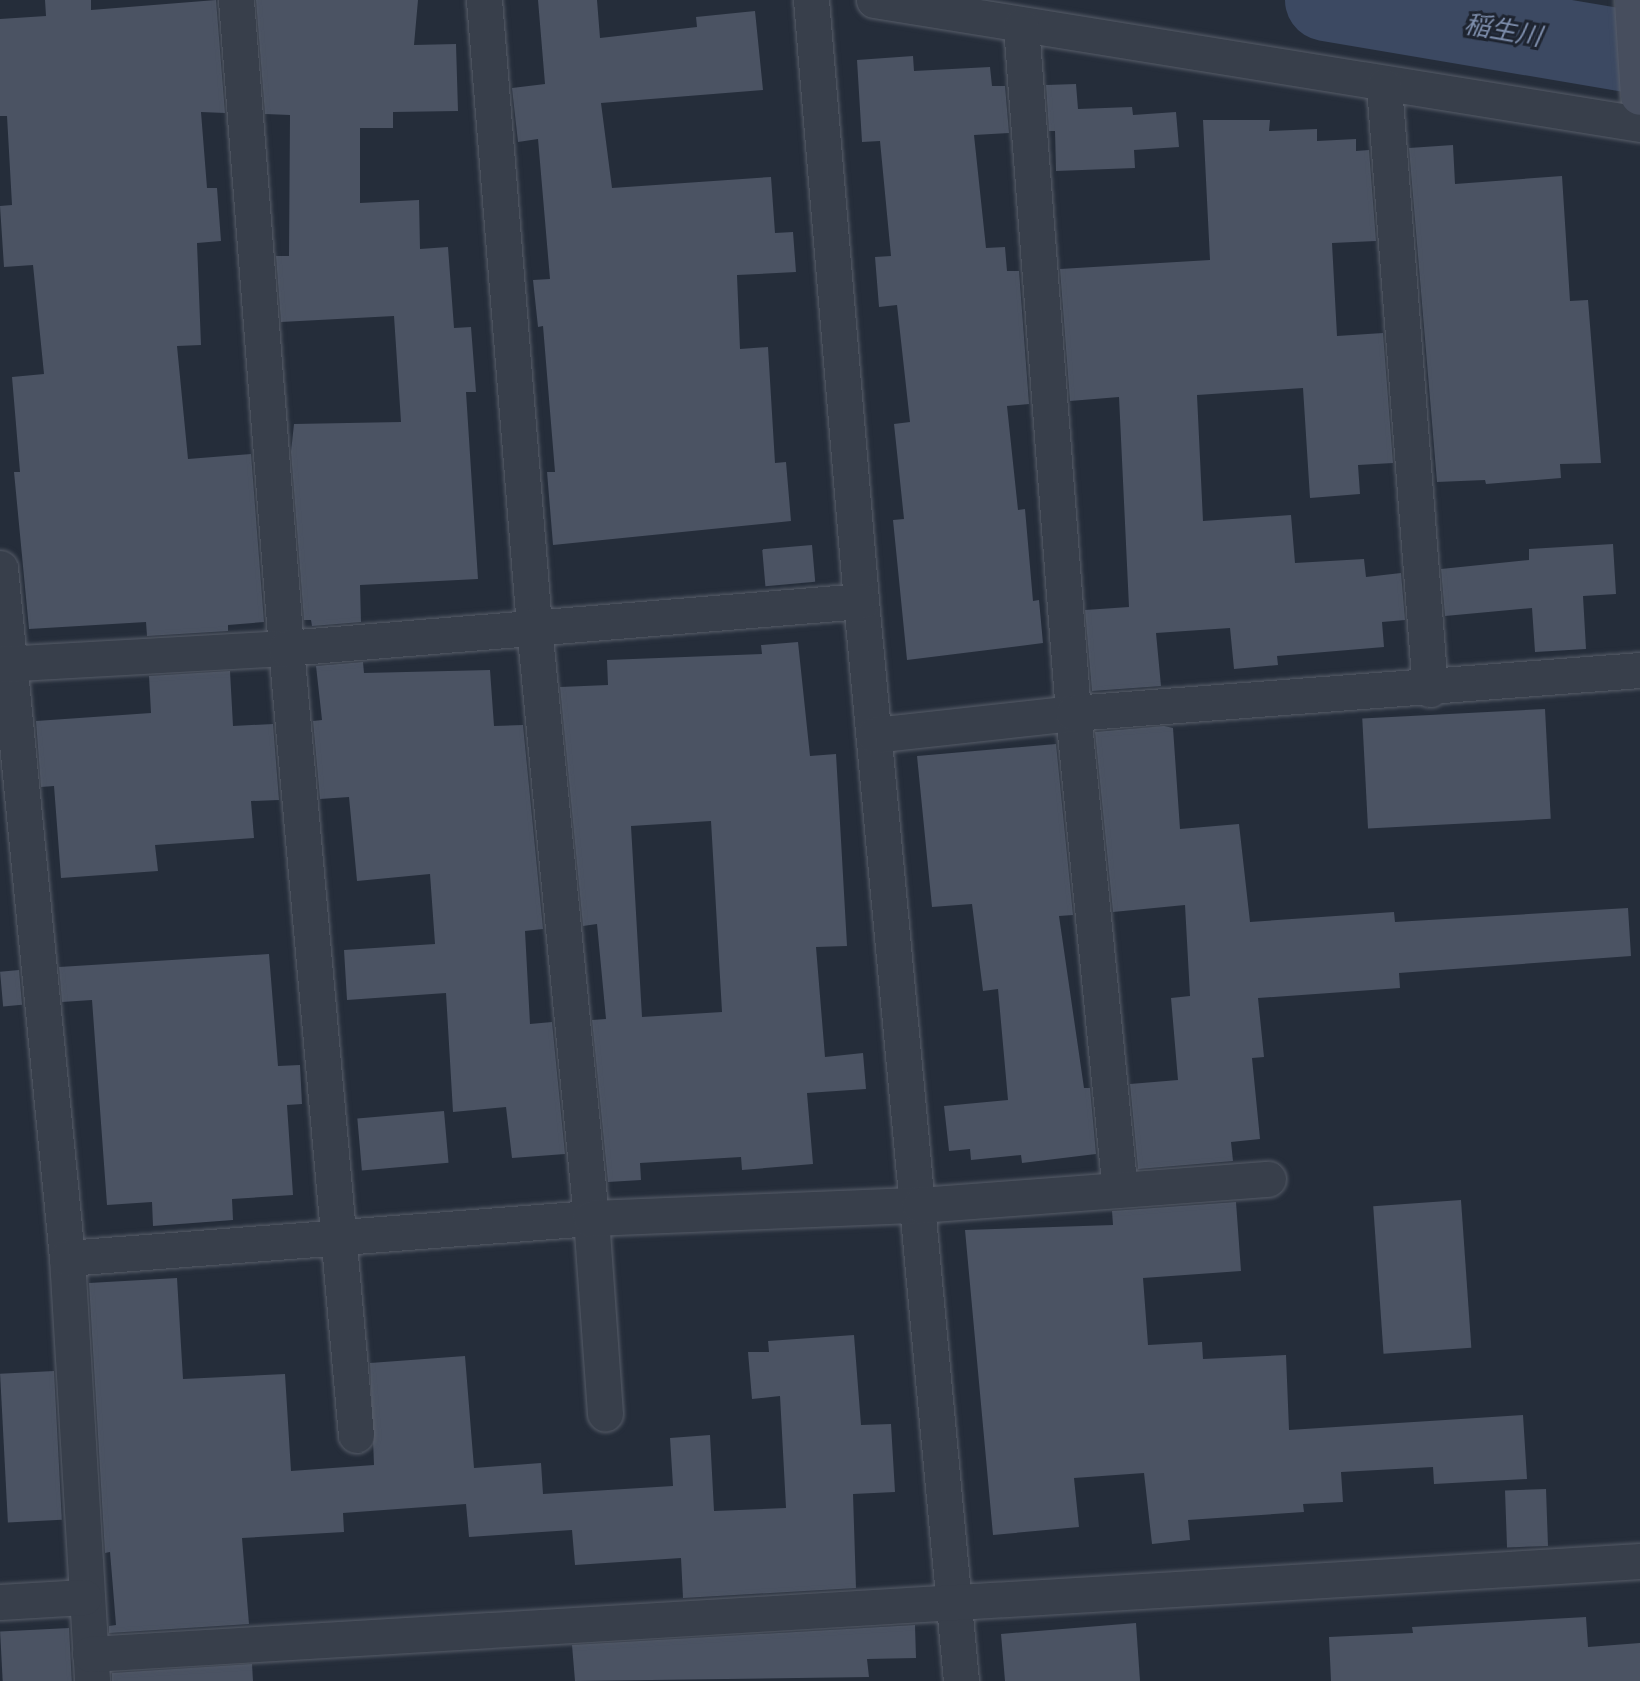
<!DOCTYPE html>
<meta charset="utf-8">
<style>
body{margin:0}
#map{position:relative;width:1640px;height:1681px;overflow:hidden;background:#252d3a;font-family:"Public Sans","Noto Sans JP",sans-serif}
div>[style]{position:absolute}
.river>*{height:82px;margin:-41px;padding:0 41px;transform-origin:41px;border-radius:41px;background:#3c4962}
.building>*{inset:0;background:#4b5363;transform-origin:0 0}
.roads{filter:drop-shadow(0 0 2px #575d69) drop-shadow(0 0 2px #575d69)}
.street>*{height:35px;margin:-17.5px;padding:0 17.5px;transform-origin:17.5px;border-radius:17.5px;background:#383f4b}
.secondary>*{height:38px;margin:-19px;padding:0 19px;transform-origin:19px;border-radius:19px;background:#474e5e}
span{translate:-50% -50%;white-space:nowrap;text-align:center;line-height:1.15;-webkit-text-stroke:6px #1e2430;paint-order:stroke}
.water-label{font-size:26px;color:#7e8eac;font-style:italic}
</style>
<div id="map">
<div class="river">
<i style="left:1326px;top:0;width:318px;rotate:9.6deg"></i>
</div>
<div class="building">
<i style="clip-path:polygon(45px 0,91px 0,91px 10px,216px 0,225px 113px,201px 112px,207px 188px,217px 188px,221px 241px,197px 243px,201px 345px,177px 346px,188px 459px,251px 454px,264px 622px,228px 625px,228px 631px,147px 636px,146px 622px,29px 629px,14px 472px,20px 472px,12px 377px,44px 374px,33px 265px,4px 267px,0 206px,12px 205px,7px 116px,0 116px,0 19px,46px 16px)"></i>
<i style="clip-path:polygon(256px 0,418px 0,414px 45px,456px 44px,458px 111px,393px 112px,393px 128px,360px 128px,360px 203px,419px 200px,420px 249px,448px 247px,454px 328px,471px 327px,476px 392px,466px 392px,478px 579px,360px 585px,361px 622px,312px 626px,311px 620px,304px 620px,291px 452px,294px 424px,401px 422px,394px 316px,281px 322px,276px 256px,289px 256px,290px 115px,265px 114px)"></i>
<i style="clip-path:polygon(538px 0,597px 0,600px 38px,697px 27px,696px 17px,755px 11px,763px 90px,601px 103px,612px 188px,771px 177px,775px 233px,793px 232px,796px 272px,737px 275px,740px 349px,768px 347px,775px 463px,786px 462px,791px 521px,553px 545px,547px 472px,555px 472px,543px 326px,538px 327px,533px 280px,550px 279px,538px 139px,518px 142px,512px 88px,545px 84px)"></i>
<i style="clip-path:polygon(913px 56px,914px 71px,990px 67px,992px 86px,1005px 86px,1009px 133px,974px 135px,986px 248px,1005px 247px,1007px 271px,1019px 271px,1029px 404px,1007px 406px,1018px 510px,1025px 509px,1033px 601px,1039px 600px,1043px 643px,907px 660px,893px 520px,904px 519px,894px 424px,910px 422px,897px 305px,879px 307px,875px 257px,891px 256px,880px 141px,862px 142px,857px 60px)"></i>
<i style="clip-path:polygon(1076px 84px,1078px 109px,1132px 107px,1133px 115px,1176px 112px,1179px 147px,1134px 150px,1135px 168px,1056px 171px,1055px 131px,1049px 131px,1046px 85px)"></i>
<i style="clip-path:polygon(1203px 120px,1270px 120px,1269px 131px,1317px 129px,1317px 141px,1356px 139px,1356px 151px,1369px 150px,1376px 241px,1332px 243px,1337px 336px,1383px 333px,1393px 463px,1358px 465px,1360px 494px,1310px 498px,1303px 388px,1197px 395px,1203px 521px,1291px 515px,1295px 563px,1364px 559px,1366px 577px,1401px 573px,1405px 620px,1382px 622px,1384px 647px,1277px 656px,1278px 665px,1234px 669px,1230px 628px,1156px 633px,1161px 686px,1092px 691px,1085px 610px,1129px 607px,1119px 397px,1070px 401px,1060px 269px,1210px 260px)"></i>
<i style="clip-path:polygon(1453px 145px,1455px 184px,1562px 176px,1570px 301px,1588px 300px,1601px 463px,1560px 464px,1561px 478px,1486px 484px,1485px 480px,1437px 482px,1409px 148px)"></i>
<i style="clip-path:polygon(1613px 544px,1616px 594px,1583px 596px,1586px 649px,1535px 652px,1532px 608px,1445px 616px,1441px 569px,1529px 560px,1529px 549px)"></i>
<i style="left:812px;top:545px;width:37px;height:50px;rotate:85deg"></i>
<i style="clip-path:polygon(evenodd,798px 642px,810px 756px,836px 754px,841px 840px,847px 946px,816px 947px,825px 1057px,863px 1053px,866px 1089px,807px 1093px,813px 1164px,742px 1170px,741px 1157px,640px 1163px,641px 1180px,608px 1182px,592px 1020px,606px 1019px,597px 924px,583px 926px,560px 687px,608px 685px,607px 660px,762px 654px,761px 645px,798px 642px,711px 821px,722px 1012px,642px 1017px,631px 826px,711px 821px)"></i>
<i style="clip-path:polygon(363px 662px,364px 673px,490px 670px,494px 726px,523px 725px,543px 929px,525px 931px,530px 1024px,552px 1022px,565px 1154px,512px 1158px,506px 1107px,453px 1112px,446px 993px,347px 1000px,344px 950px,435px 944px,430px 874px,357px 881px,349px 797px,320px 799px,313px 721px,322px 720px,316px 666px)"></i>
<i style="clip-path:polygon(230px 671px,233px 726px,273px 724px,279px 800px,251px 801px,254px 838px,155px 845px,158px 871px,61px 878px,54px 786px,41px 787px,36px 721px,151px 713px,149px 676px)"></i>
<i style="left:1545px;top:709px;width:110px;height:183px;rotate:87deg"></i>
<i style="clip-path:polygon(1164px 726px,1173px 728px,1180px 829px,1239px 824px,1250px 922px,1394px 912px,1395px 922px,1628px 908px,1631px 956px,1399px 973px,1400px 988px,1258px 998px,1264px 1057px,1252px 1058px,1260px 1139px,1231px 1142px,1233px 1161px,1138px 1169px,1130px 1084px,1178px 1080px,1171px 998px,1190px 996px,1185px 905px,1113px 912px,1095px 732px)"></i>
<i style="clip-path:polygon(1056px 744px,1073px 915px,1059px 916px,1084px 1088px,1090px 1088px,1096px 1154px,1022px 1163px,1021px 1155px,971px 1160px,970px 1149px,949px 1151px,944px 1106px,1008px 1100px,998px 989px,983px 991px,972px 904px,932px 907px,917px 756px)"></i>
<i style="clip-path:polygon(269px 954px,278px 1066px,300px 1065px,302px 1104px,287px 1105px,293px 1195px,232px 1199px,233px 1220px,153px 1226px,152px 1202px,107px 1205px,92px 1000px,62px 1002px,59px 967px)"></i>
<i style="left:19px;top:970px;width:35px;height:19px;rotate:85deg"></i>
<i style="left:444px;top:1111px;width:52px;height:87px;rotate:85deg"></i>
<i style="left:1461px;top:1200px;width:148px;height:88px;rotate:86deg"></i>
<i style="clip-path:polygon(1236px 1202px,1241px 1271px,1143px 1278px,1148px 1345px,1202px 1342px,1203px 1359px,1286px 1355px,1289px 1430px,1523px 1415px,1527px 1479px,1434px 1484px,1433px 1467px,1341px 1472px,1343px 1502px,1303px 1504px,1304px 1512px,1188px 1520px,1190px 1540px,1152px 1544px,1144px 1473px,1074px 1478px,1079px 1527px,993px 1535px,965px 1230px,1113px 1225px,1112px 1211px)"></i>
<i style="clip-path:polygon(177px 1278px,183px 1379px,285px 1374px,291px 1471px,374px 1465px,370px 1363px,465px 1356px,474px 1468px,541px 1463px,543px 1494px,673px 1486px,670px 1438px,710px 1435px,714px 1511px,786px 1508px,780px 1396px,752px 1399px,748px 1352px,769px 1352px,768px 1341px,854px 1335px,861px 1425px,891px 1424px,895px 1492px,853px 1494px,856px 1588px,683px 1598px,681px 1558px,575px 1565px,572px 1530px,469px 1537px,466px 1504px,343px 1513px,344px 1532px,242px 1538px,249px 1624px,109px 1633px,109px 1626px,116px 1625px,110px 1552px,105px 1553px,89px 1283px)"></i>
<i style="left:54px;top:1371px;width:149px;height:54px;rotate:87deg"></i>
<i style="left:1546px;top:1489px;width:57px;height:41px;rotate:88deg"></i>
<i style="clip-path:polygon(1586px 1617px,1588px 1647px,1640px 1643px,1640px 1681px,1331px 1681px,1329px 1637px,1413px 1633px,1412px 1627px)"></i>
<i style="clip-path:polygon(1136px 1623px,1140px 1681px,1005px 1681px,1001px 1634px)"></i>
<i style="clip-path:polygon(915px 1625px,916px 1658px,867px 1659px,869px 1677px,575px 1681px,572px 1645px)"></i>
<i style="left:69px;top:1628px;width:53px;height:69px;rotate:87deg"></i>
<i style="clip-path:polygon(252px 1664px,253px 1681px,112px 1681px,112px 1673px)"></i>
</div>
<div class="roads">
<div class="street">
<i style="left:236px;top:0;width:650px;rotate:85.59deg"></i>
<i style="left:286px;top:648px;width:790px;rotate:84.92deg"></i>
<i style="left:484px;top:0;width:628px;rotate:85.43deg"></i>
<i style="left:534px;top:626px;width:595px;rotate:84.5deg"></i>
<i style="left:591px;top:1218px;width:196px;rotate:85.9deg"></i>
<i style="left:811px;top:0;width:603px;rotate:85.24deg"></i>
<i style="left:861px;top:601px;width:1085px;rotate:84.71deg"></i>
<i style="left:874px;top:0;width:776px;rotate:9.2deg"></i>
<i style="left:1021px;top:26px;width:689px;rotate:85.67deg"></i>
<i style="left:1073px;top:713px;width:478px;rotate:84.4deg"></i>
<i style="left:1384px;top:86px;width:605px;rotate:85.64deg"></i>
<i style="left:0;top:568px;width:693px;rotate:84.45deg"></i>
<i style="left:67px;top:1258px;width:424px;rotate:86.6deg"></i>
<i style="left:0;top:664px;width:286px;rotate:-3.2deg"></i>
<i style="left:286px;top:648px;width:577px;rotate:-4.67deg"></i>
<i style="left:874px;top:735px;width:200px;rotate:-6.3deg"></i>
<i style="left:1073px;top:713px;width:569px;rotate:-4.34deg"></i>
<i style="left:67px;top:1258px;width:526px;rotate:-4.37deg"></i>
<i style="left:591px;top:1218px;width:329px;rotate:-2.3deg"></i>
<i style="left:920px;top:1205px;width:349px;rotate:-4.3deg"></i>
<i style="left:0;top:1602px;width:84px;rotate:-3.4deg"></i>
<i style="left:90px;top:1654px;width:1553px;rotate:-3.43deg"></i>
</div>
<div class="secondary">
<i style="left:1634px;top:0;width:96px;rotate:86.4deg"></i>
</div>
</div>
<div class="water-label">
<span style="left:1503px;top:30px;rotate:10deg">稲生川</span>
</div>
</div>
